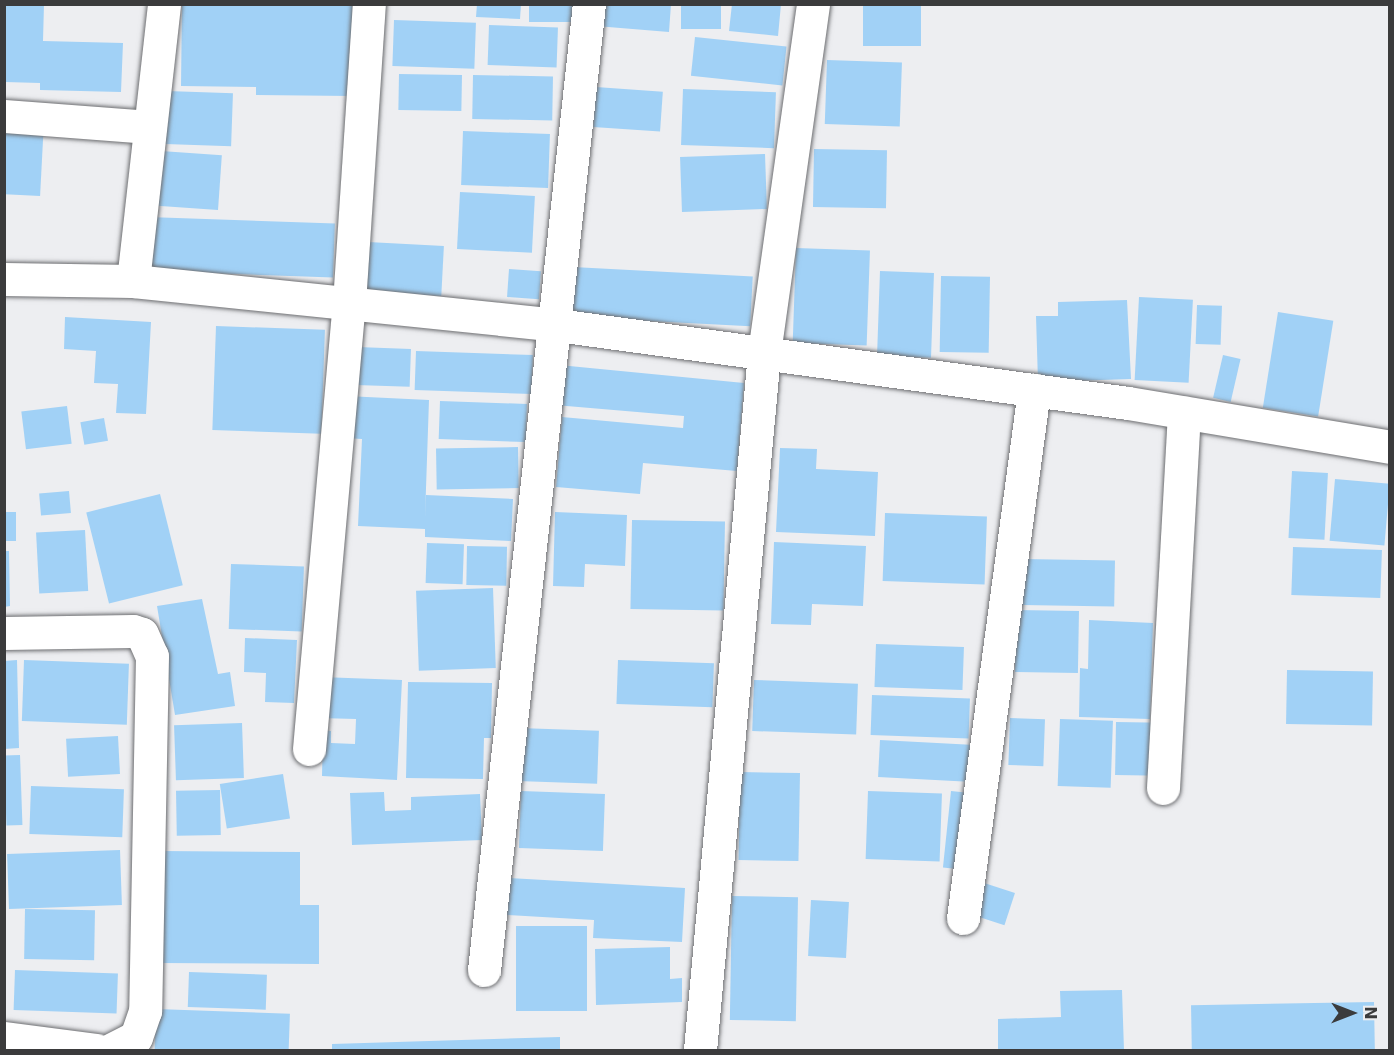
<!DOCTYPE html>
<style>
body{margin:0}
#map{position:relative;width:1394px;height:1055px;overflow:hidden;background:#edeef1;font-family:"DejaVu Sans",sans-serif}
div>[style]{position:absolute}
.building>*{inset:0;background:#a1d1f6;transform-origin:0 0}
.roads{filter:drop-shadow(0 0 2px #6d6e71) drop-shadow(0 0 2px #6d6e71)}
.street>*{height:33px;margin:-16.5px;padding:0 16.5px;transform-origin:16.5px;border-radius:16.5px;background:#fff}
span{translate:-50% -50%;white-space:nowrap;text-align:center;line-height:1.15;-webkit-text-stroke:6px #edeef1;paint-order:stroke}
.frame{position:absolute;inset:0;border:6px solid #3b3b3c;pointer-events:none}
.north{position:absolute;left:1322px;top:983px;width:60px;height:60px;-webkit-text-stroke:4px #edeef1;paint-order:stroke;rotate:90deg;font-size:16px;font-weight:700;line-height:24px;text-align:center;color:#3b3b3c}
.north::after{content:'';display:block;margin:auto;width:21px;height:27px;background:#3b3b3c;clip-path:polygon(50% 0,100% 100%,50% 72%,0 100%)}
</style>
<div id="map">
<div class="building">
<i style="clip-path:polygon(5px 4px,44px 4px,43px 41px,123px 43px,121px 92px,40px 90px,40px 83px,5px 82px)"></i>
<i style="clip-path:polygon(182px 4px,353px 4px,351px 96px,256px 95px,256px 87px,181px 86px)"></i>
<i style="clip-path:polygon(477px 4px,521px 4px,520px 19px,476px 17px)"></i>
<i style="left:529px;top:4px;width:45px;height:18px"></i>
<i style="clip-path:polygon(598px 4px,671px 4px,669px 32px,596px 26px)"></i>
<i style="left:681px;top:4px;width:40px;height:25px"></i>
<i style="clip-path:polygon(732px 4px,781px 4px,778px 36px,729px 31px)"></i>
<i style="left:863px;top:4px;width:58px;height:42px"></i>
<i style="left:394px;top:20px;width:82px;height:46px;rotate:2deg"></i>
<i style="left:489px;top:25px;width:69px;height:40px;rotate:2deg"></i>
<i style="left:695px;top:37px;width:92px;height:39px;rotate:6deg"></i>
<i style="left:827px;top:60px;width:75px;height:64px;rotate:2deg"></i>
<i style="left:399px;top:74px;width:63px;height:36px;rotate:1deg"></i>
<i style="left:473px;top:75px;width:80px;height:44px;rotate:1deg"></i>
<i style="left:596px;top:87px;width:67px;height:40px;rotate:4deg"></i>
<i style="left:683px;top:89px;width:93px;height:56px;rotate:2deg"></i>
<i style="left:167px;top:91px;width:66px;height:53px;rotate:2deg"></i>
<i style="left:4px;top:120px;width:40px;height:74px;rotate:3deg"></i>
<i style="left:463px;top:131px;width:87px;height:54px;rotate:2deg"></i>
<i style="left:814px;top:149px;width:73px;height:58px;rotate:1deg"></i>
<i style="left:161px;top:151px;width:61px;height:55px;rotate:4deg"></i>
<i style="left:765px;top:154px;width:55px;height:85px;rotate:88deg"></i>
<i style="left:460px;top:192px;width:75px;height:57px;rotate:3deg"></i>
<i style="left:148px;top:217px;width:187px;height:54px;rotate:2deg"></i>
<i style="left:368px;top:242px;width:76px;height:50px;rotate:3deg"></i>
<i style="left:796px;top:248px;width:74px;height:95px;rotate:2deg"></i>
<i style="left:573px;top:267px;width:180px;height:50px;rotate:3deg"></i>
<i style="left:509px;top:269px;width:32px;height:28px;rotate:4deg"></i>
<i style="left:880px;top:271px;width:54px;height:85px;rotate:2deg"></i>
<i style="left:941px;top:276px;width:49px;height:76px;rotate:1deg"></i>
<i style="left:1139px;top:297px;width:54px;height:83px;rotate:3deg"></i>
<i style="clip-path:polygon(1127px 300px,1131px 379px,1038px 382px,1036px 316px,1058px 316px,1058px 302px)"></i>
<i style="left:1197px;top:305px;width:25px;height:39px;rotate:2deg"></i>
<i style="left:1278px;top:312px;width:56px;height:97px;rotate:9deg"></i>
<i style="clip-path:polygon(65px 317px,151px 322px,146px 414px,116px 413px,118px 384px,94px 383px,96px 351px,64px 349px)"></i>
<i style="left:216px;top:326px;width:109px;height:104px;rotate:2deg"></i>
<i style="left:357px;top:347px;width:54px;height:38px;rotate:2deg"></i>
<i style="left:416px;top:351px;width:117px;height:39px;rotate:2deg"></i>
<i style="left:1223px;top:355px;width:18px;height:44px;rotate:13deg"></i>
<i style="clip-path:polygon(559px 365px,744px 383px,737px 471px,643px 463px,640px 494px,556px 487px,562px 417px,683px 428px,684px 416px,555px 405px)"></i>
<i style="clip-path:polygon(346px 396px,429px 400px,425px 518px,426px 495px,513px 499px,511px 541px,425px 537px,425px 529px,358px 526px,362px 439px,345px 438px)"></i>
<i style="left:440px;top:401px;width:87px;height:38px;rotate:2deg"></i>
<i style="left:67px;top:406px;width:38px;height:46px;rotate:83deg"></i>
<i style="left:104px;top:418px;width:23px;height:24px;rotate:80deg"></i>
<i style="left:518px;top:447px;width:41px;height:82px;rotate:89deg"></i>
<i style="clip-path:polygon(780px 448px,817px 449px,816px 469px,878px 472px,875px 536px,776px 532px)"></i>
<i style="left:1292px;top:471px;width:36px;height:67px;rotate:3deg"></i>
<i style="left:1335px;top:479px;width:55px;height:62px;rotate:5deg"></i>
<i style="left:69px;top:491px;width:22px;height:30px;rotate:85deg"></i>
<i style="left:160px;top:494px;width:94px;height:76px;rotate:76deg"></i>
<i style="left:4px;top:512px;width:12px;height:29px"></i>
<i style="clip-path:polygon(555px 512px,627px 515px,625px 566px,585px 564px,584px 587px,553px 586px)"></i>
<i style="left:885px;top:513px;width:102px;height:68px;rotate:2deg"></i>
<i style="left:632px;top:520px;width:93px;height:89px;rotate:1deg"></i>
<i style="left:85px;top:530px;width:61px;height:49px;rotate:87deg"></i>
<i style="clip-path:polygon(774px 542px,866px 546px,863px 606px,812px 604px,811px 625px,771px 624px)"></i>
<i style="left:427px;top:543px;width:37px;height:40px;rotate:2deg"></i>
<i style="left:467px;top:546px;width:40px;height:39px;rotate:1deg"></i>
<i style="left:1293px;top:547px;width:89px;height:48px;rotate:2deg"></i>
<i style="clip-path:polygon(4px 551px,9px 551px,10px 606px,4px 607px)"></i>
<i style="left:1023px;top:559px;width:92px;height:46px;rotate:1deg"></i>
<i style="left:231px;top:564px;width:73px;height:65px;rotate:2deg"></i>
<i style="left:493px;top:588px;width:80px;height:77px;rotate:88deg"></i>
<i style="clip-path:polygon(202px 599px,218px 674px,230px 672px,235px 706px,175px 715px,157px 606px)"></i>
<i style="left:1016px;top:610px;width:63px;height:62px;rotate:1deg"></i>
<i style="clip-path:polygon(1089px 620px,1153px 623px,1150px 719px,1079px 717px,1080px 668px,1088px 669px)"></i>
<i style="clip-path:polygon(245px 638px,297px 640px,294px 703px,265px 702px,266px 673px,244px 672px)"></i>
<i style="left:876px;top:644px;width:88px;height:43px;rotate:2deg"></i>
<i style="clip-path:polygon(17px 660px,19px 748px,4px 749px,4px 661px)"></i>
<i style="left:24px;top:660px;width:105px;height:61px;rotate:2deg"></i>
<i style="left:618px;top:660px;width:96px;height:44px;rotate:2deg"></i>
<i style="left:1287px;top:670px;width:86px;height:54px;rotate:1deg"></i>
<i style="clip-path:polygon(321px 677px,402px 680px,397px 780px,322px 776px,323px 730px,331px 731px,331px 743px,355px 744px,356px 719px,319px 718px)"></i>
<i style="left:754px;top:680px;width:104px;height:51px;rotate:2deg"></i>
<i style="clip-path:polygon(408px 682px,492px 683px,491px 738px,484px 738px,483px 779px,406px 778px)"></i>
<i style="left:872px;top:695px;width:98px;height:40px;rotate:2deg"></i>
<i style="left:1010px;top:718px;width:35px;height:47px;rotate:2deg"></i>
<i style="left:1060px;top:719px;width:53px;height:67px;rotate:2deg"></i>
<i style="left:1116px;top:722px;width:47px;height:53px;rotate:1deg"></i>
<i style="left:242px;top:723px;width:55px;height:68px;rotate:88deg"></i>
<i style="left:519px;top:728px;width:80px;height:53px;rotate:2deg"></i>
<i style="left:118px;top:736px;width:38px;height:52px;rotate:87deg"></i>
<i style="left:880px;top:740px;width:95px;height:37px;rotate:3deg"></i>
<i style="left:20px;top:755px;width:70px;height:16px;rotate:88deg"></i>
<i style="left:740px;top:772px;width:60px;height:88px;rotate:1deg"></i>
<i style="left:283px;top:774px;width:45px;height:64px;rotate:81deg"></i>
<i style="left:31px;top:786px;width:93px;height:48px;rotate:2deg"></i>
<i style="left:220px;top:790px;width:45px;height:44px;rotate:89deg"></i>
<i style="left:521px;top:791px;width:84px;height:57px;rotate:2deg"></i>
<i style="left:868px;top:791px;width:74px;height:68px;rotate:2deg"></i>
<i style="left:951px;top:791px;width:19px;height:77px;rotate:6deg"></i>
<i style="clip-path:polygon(384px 792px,385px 811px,411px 810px,411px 797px,480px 794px,482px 840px,352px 845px,350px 793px)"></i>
<i style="left:120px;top:850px;width:55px;height:113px;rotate:88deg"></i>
<i style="clip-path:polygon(159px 851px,300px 852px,300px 905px,319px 905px,319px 964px,158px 963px)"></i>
<i style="clip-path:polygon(509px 878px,685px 888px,682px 942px,593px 938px,594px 920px,507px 915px)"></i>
<i style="left:975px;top:880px;width:42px;height:34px;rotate:18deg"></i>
<i style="left:732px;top:896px;width:66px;height:124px;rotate:1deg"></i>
<i style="left:811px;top:900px;width:38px;height:56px;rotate:3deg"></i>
<i style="left:25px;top:909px;width:70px;height:50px;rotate:1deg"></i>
<i style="left:516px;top:926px;width:71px;height:85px"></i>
<i style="clip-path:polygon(670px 947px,670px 979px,682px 978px,682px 1002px,596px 1005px,595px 949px)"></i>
<i style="left:15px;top:970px;width:103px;height:40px;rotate:2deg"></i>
<i style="left:189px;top:972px;width:78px;height:35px;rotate:2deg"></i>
<i style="clip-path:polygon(1122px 990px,1124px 1050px,998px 1050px,998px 1019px,1061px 1017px,1060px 991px)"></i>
<i style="left:1374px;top:1002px;width:48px;height:183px;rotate:89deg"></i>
<i style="left:156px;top:1009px;width:134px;height:41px;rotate:2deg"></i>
<i style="clip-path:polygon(560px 1037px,560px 1050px,332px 1050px,332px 1044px)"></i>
</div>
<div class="roads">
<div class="street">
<i style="left:4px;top:116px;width:146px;rotate:4.3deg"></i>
<i style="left:4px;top:279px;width:129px;rotate:0.9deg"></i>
<i style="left:133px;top:281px;width:426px;rotate:5.9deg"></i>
<i style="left:557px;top:325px;width:576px;rotate:7.78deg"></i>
<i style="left:1128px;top:403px;width:266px;rotate:9.5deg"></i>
<i style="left:133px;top:281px;width:279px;rotate:-83.6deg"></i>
<i style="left:4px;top:633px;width:129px;rotate:-0.9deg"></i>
<i style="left:133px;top:631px;width:9px;rotate:18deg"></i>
<i style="left:142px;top:634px;width:24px;rotate:66deg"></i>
<i style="left:152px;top:656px;width:355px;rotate:91.1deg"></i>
<i style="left:145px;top:1011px;width:28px;rotate:109deg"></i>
<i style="left:136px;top:1037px;width:28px;rotate:153deg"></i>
<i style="left:309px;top:749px;width:448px;rotate:-84.9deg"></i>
<i style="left:349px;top:303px;width:300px;rotate:-86.2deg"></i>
<i style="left:1163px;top:788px;width:376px;rotate:-86.8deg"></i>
<i style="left:963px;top:918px;width:533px;rotate:-82.34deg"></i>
<i style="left:484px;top:970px;width:972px;rotate:-83.8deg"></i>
<i style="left:4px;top:1038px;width:93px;rotate:7.4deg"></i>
<i style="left:700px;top:1050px;width:700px;rotate:-84.75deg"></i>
<i style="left:764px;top:353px;width:352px;rotate:-82deg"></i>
</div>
</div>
<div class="frame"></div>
<div class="north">N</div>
</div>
